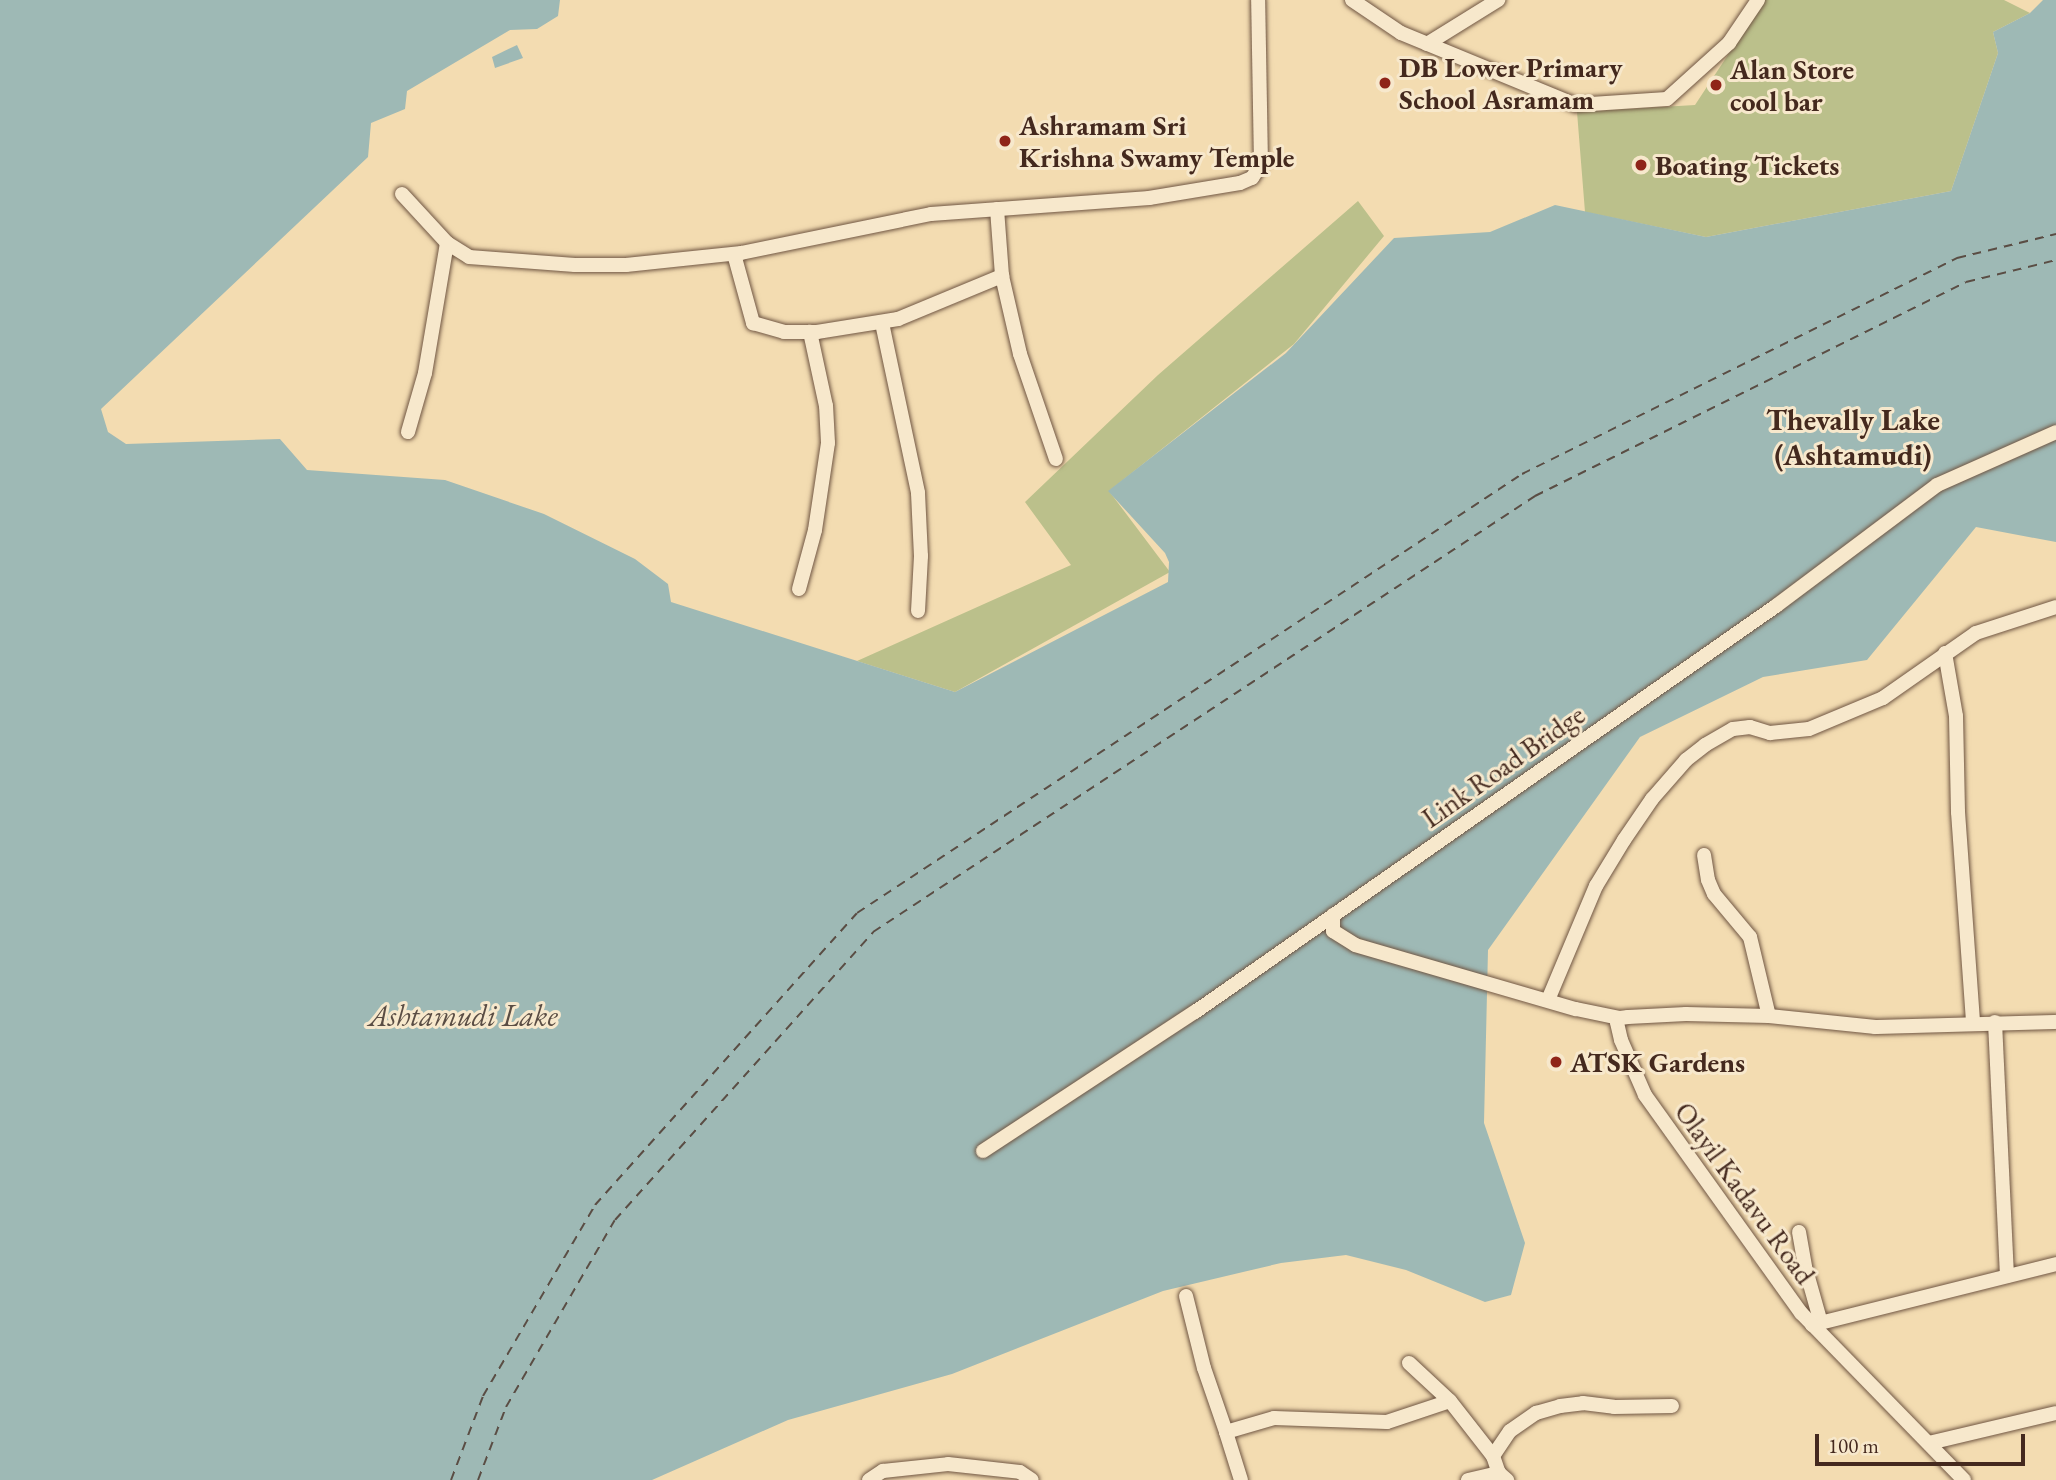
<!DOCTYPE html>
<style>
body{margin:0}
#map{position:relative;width:2056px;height:1480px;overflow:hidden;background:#f3dcb1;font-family:"EB Garamond",serif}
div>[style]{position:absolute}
.green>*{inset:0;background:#bbc08b}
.water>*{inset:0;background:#9eb9b5}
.ferry>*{height:2px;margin-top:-1px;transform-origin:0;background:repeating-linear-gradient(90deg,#5a4d44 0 9px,transparent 0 16px)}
.roads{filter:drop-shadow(0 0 2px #705643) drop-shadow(0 0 2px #705643)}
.minor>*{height:14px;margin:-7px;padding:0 7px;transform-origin:7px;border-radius:7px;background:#f7e8cc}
.dots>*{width:19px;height:19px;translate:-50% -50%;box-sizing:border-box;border:4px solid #f7e8cc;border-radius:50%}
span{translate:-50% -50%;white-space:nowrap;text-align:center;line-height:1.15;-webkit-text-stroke:6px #f7e8cc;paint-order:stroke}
.poi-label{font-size:28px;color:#44291e;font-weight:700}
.left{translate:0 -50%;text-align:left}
.street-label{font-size:28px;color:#44291e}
.neighbourhood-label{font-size:30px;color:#44291e;font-weight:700}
.water-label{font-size:30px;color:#5a4d44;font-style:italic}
.scale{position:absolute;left:1815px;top:1434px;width:210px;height:32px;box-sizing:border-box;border:4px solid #44291e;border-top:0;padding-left:9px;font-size:21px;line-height:24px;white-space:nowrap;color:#44291e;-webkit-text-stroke:5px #f7e8cc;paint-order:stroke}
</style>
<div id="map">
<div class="green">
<i style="clip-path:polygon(1764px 0,2004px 0,2030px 13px,1993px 32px,1998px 53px,1951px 191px,1706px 237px,1585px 212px,1577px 112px,1695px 105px)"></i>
<i style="clip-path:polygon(1358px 201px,1384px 236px,1294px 344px,1109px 491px,1170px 572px,955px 692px,857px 661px,1071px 565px,1025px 502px,1158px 375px)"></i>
</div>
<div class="water">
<i style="clip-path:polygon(0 0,560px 0,558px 16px,537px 29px,510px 30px,407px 91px,405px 109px,371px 123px,368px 157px,101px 409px,108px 432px,126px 444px,280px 439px,307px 470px,445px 480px,544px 514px,635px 559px,668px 584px,671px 602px,955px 692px,1168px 582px,1169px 562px,1165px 553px,1108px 491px,1286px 353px,1394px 238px,1490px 232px,1555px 205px,1706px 237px,1951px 191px,1998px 53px,1993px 32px,2030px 13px,2043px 0,2056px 0,2056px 542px,1976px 527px,1867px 660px,1763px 677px,1640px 737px,1488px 950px,1484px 1123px,1525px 1243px,1511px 1295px,1485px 1302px,1406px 1270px,1346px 1255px,1281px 1263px,1163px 1291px,952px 1374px,788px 1420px,652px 1480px,0 1480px)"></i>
<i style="clip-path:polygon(517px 45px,523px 58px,495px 68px,492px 57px)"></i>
</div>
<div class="ferry">
<i style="left:451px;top:1480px;width:90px;rotate:-69.1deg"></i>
<i style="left:483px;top:1396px;width:221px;rotate:-59.6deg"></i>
<i style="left:595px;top:1205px;width:392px;rotate:-48.1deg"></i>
<i style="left:857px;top:913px;width:797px;rotate:-33.43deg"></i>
<i style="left:1522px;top:474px;width:486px;rotate:-26.4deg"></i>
<i style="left:1957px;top:258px;width:102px;rotate:-13.6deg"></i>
<i style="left:478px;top:1480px;width:78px;rotate:-69deg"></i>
<i style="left:506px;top:1407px;width:216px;rotate:-59.8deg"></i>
<i style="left:615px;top:1220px;width:387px;rotate:-48.1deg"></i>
<i style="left:873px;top:932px;width:793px;rotate:-33.37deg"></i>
<i style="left:1535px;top:496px;width:481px;rotate:-26.4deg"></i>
<i style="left:1966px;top:282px;width:93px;rotate:-13.7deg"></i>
</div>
<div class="roads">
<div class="minor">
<i style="left:1352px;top:0;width:59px;rotate:34deg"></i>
<i style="left:1401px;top:33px;width:189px;rotate:22.4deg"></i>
<i style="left:1576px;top:105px;width:91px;rotate:-3.8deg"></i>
<i style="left:1667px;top:99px;width:84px;rotate:-42.1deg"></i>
<i style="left:1729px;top:43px;width:52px;rotate:-56deg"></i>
<i style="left:1427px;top:44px;width:84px;rotate:-31.8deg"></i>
<i style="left:402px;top:194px;width:67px;rotate:47.4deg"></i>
<i style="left:447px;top:243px;width:26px;rotate:32deg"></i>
<i style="left:469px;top:257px;width:106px;rotate:4.3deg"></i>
<i style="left:575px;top:265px;width:51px"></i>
<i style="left:626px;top:265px;width:116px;rotate:-6deg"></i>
<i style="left:741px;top:253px;width:194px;rotate:-11.6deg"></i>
<i style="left:931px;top:214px;width:219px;rotate:-4.2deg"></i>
<i style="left:1149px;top:198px;width:92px;rotate:-9.4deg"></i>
<i style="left:1240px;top:183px;width:13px;rotate:-23deg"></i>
<i style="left:1252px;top:178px;width:17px;rotate:-57deg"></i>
<i style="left:1261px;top:164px;width:164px;rotate:-91deg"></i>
<i style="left:997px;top:209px;width:67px;rotate:85.7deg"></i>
<i style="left:1002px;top:276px;width:80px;rotate:77deg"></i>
<i style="left:1020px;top:354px;width:111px;rotate:71.1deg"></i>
<i style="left:734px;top:254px;width:72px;rotate:74.6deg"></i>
<i style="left:753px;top:323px;width:32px;rotate:16deg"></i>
<i style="left:784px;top:332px;width:33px"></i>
<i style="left:817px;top:332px;width:82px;rotate:-9.1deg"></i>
<i style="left:898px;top:319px;width:113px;rotate:-22.5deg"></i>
<i style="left:882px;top:323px;width:174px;rotate:78deg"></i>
<i style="left:918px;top:493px;width:63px;rotate:87.3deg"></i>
<i style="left:921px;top:556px;width:55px;rotate:93.1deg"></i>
<i style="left:408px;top:432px;width:61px;rotate:-73.9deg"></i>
<i style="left:425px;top:373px;width:132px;rotate:-80.4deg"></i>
<i style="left:799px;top:589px;width:61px;rotate:-74.8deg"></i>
<i style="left:815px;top:530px;width:88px;rotate:-81.5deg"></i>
<i style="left:828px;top:443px;width:37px;rotate:-93deg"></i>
<i style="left:826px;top:406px;width:76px;rotate:-102.2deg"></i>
<i style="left:1945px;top:653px;width:64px;rotate:80.1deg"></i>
<i style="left:1956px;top:716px;width:96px;rotate:88.8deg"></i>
<i style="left:1958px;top:812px;width:211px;rotate:85.9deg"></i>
<i style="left:1704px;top:855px;width:25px;rotate:81deg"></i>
<i style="left:1708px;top:880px;width:15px;rotate:67deg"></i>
<i style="left:1714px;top:894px;width:56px;rotate:50.1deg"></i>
<i style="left:1750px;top:937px;width:81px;rotate:76.5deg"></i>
<i style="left:1333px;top:915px;width:16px;rotate:90deg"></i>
<i style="left:1333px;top:931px;width:26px;rotate:32deg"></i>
<i style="left:1355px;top:945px;width:230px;rotate:16.2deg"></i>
<i style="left:1576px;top:1009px;width:45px;rotate:11.6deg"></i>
<i style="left:1548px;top:1000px;width:124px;rotate:-67.2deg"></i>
<i style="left:1596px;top:886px;width:54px;rotate:-58.7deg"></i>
<i style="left:1624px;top:840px;width:50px;rotate:-55.7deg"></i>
<i style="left:1652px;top:799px;width:52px;rotate:-48.9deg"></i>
<i style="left:1686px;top:760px;width:24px;rotate:-38deg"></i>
<i style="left:1705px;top:745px;width:32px;rotate:-30deg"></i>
<i style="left:1733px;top:729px;width:17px;rotate:-7deg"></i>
<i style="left:1750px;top:727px;width:21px;rotate:17deg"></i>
<i style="left:1770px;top:733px;width:39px;rotate:-6deg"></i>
<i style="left:1809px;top:729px;width:80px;rotate:-22.7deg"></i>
<i style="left:1883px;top:698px;width:113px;rotate:-35deg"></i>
<i style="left:1976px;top:633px;width:84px;rotate:-18deg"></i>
<i style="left:1995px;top:1022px;width:254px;rotate:87.3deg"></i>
<i style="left:983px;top:1151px;width:254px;rotate:-33.3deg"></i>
<i style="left:1195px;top:1012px;width:709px;rotate:-34.95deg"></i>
<i style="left:1776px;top:606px;width:201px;rotate:-36.9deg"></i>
<i style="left:1937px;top:485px;width:130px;rotate:-24deg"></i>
<i style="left:1799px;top:1232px;width:39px;rotate:80deg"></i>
<i style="left:1806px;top:1270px;width:55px;rotate:74.2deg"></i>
<i style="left:1186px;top:1296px;width:74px;rotate:76deg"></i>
<i style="left:1204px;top:1368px;width:68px;rotate:71deg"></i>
<i style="left:1812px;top:1325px;width:252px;rotate:-14deg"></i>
<i style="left:1409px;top:1363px;width:56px;rotate:42.8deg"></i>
<i style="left:1450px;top:1401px;width:70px;rotate:52deg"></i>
<i style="left:1493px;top:1456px;width:18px;rotate:71deg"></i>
<i style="left:1499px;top:1473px;width:11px;rotate:41deg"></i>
<i style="left:1929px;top:1443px;width:130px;rotate:-13.3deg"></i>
<i style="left:1493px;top:1456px;width:30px;rotate:-56deg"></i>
<i style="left:1510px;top:1431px;width:32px;rotate:-35deg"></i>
<i style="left:1536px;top:1413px;width:25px;rotate:-16deg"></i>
<i style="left:1560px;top:1406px;width:23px;rotate:-7deg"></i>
<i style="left:1583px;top:1403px;width:31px;rotate:7deg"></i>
<i style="left:1614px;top:1407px;width:58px;rotate:-1deg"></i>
<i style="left:869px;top:1480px;width:17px;rotate:-33deg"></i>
<i style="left:883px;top:1471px;width:65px;rotate:-6.1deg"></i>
<i style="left:948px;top:1464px;width:72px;rotate:6.3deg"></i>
<i style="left:1020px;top:1472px;width:14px;rotate:34deg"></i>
<i style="left:1241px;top:1480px;width:50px;rotate:-107.4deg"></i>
<i style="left:1226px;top:1432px;width:50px;rotate:-16.3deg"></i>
<i style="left:1274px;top:1418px;width:113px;rotate:2deg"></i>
<i style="left:1387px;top:1422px;width:66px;rotate:-18.4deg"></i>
<i style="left:1468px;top:1480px;width:32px;rotate:-13deg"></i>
<i style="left:1964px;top:1480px;width:233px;rotate:-134.3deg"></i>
<i style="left:1801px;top:1313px;width:268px;rotate:-125.6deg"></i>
<i style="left:1645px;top:1095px;width:60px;rotate:-113.6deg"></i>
<i style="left:1621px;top:1040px;width:18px;rotate:-103deg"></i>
<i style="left:1617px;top:1022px;width:5px;rotate:-53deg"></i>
<i style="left:1620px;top:1018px;width:8px;rotate:-7deg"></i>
<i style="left:1628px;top:1017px;width:58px;rotate:-3deg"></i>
<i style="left:1686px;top:1014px;width:83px;rotate:1.4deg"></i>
<i style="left:1769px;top:1016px;width:107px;rotate:5.9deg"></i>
<i style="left:1875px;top:1027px;width:181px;rotate:-1.6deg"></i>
</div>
</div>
<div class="dots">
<i style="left:1385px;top:83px;background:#8f2418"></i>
<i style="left:1716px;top:85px;background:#8f2418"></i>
<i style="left:1005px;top:141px;background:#8f2418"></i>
<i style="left:1641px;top:165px;background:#8f2418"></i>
<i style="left:1556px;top:1062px;background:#8f2418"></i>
</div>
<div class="poi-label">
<span class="left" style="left:1399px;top:83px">DB Lower Primary<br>School Asramam</span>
<span class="left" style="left:1730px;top:85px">Alan Store<br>cool bar</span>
<span class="left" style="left:1019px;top:141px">Ashramam Sri<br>Krishna Swamy Temple</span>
<span class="left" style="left:1655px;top:165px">Boating Tickets</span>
<span class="left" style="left:1570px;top:1062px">ATSK Gardens</span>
</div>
<div class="street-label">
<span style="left:1503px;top:766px;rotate:-35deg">Link Road Bridge</span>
<span style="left:1745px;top:1193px;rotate:54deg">Olayil Kadavu Road</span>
</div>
<div class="neighbourhood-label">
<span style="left:1853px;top:437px">Thevally Lake<br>(Ashtamudi)</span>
</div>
<div class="water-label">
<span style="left:463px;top:1016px">Ashtamudi Lake</span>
</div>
<div class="scale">100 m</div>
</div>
